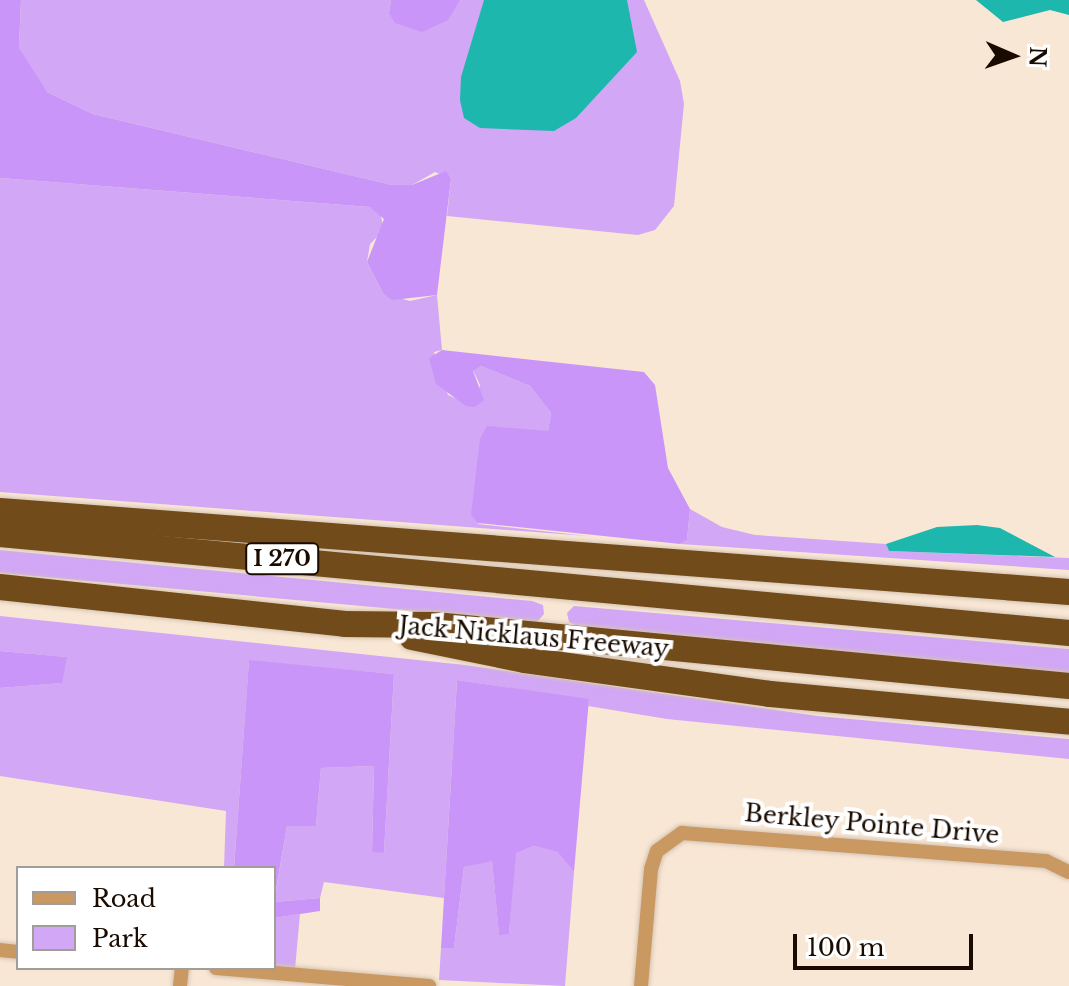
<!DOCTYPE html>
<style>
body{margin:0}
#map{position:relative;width:1069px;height:986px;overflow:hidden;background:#f9e7d5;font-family:"Libre Baskerville",serif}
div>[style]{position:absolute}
.green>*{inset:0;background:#d1a7f6}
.forest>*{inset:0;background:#ca95f8}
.water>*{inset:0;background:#1db7ae}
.roads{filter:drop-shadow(0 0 2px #d5c4b3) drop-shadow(0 0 2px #d5c4b3)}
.street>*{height:14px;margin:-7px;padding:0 7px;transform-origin:7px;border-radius:7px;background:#ca9962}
.highway>*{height:26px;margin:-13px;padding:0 13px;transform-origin:13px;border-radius:13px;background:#724b1a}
span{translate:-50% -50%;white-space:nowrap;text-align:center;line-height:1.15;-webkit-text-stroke:8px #fff;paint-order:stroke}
.shield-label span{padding:2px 6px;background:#fff;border:2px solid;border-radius:6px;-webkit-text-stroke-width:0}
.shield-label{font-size:22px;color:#190b00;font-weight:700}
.street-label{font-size:24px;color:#190b00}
.legend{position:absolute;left:16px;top:866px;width:260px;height:104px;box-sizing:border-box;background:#fff;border:2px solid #a39d99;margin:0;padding:10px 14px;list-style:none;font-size:24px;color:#190b00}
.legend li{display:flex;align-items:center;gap:16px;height:40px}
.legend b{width:40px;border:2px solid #a39d99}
.north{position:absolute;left:973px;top:16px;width:80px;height:80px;-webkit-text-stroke:6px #fff;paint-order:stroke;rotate:92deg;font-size:22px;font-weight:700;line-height:32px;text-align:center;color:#190b00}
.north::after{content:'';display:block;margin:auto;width:28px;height:36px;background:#190b00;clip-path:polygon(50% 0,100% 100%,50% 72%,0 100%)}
.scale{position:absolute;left:793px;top:934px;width:180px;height:36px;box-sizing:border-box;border:4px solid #190b00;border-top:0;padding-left:10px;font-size:24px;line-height:28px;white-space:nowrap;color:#190b00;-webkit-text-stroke:6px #fff;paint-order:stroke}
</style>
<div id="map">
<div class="green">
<i style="clip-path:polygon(21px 0,391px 0,389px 13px,460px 0,644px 0,680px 81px,684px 104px,674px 206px,655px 230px,638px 235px,447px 216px,451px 179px,435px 172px,412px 185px,392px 185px,93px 114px,47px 92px,30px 70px,19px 48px)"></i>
<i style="clip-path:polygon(0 178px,370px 207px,380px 212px,384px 230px,370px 244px,367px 262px,383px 293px,410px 301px,437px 295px,442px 350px,434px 352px,448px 395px,475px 407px,480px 385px,473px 370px,481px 366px,530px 386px,551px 413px,548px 431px,541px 431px,478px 524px,588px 536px,0 492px)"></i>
<i style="clip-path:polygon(690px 509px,722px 527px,755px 535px,886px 544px,889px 551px,1069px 558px,1069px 570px,680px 544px,687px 540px)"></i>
<i style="clip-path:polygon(0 550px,532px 601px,543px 605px,544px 614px,537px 622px,0 573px)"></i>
<i style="clip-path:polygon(574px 606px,1069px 649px,1069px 673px,579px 627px,569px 622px,567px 613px)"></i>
<i style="clip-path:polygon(0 616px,465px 665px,818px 716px,1069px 739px,1069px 759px,667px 719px,588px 706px,589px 700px,457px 680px,444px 898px,324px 882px,320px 898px,274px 902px,287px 826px,316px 826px,321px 768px,374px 766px,372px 851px,384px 853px,394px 674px,249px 661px,234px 868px,224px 868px,226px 811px,0 776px,0 688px,61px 683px,66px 657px,0 651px)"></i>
<i style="clip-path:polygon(534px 846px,559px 852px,574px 872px,565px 986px,439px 980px,441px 948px,454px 948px,464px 867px,492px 860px,499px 934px,509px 934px,515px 853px)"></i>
<i style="clip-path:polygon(300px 914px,295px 969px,274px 967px,274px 918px)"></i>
</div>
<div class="forest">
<i style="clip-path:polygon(0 0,21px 0,19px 48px,47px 92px,93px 114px,392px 185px,412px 185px,446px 171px,451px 179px,437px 295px,392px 300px,383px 293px,367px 262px,384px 219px,370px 207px,0 178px)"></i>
<i style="clip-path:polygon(391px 0,460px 0,448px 20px,422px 32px,395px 23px,389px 13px)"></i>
<i style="clip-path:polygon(442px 350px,644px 372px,655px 385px,668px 468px,690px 509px,687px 540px,680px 544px,478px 523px,471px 515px,480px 439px,487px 426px,548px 431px,551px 413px,530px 386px,481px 366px,473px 371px,484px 400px,475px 407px,466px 406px,436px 384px,429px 358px)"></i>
<i style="clip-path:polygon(0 651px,67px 657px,62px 683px,0 688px)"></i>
<i style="clip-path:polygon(249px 660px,394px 674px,384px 853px,372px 852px,374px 766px,321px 768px,316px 826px,287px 826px,274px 901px,274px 868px,234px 868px)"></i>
<i style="clip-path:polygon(457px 680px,589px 699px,574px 872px,558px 852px,534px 846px,516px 853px,509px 934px,499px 935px,492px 861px,464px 867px,454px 948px,441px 948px)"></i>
<i style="clip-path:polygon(320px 898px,320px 911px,274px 918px,274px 902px)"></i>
</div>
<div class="water">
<i style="clip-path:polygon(484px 0,627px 0,637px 52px,576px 118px,554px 131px,480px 128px,464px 118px,460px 100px,461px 77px)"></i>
<i style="clip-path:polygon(976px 0,1069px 0,1069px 15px,1050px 10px,1003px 22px)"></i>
<i style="clip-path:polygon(977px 525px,1000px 528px,1055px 557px,889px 551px,886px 544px,937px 527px)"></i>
</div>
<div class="roads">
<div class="street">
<i style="left:0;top:950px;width:18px;rotate:6deg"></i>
<i style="left:216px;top:968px;width:214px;rotate:4.8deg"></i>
<i style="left:180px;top:986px;width:18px;rotate:-84deg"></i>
<i style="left:641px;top:986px;width:117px;rotate:-85.1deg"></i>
<i style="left:651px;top:869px;width:19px;rotate:-72deg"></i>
<i style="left:657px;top:851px;width:31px;rotate:-36deg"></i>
<i style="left:682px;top:833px;width:365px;rotate:4.4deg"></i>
<i style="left:1046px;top:861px;width:25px;rotate:26deg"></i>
</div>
<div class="highway">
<i style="left:0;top:511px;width:1072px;rotate:4.33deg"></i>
<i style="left:0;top:534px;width:1074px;rotate:5.29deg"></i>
<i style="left:0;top:587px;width:347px;rotate:6.1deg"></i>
<i style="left:345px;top:624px;width:90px;rotate:0.6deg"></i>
<i style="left:435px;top:625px;width:637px;rotate:5.5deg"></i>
<i style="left:412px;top:637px;width:115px;rotate:11.5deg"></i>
<i style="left:525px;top:660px;width:247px;rotate:7.9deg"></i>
<i style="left:770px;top:694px;width:300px;rotate:5.3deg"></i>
</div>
</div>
<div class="shield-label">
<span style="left:282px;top:559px">I 270</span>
</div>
<div class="street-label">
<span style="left:534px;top:637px;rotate:5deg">Jack Nicklaus Freeway</span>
<span style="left:872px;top:824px;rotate:5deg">Berkley Pointe Drive</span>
</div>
<ul class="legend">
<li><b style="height:10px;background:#ca9962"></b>Road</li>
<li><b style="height:22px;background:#d1a7f6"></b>Park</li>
</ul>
<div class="north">N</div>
<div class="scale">100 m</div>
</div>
